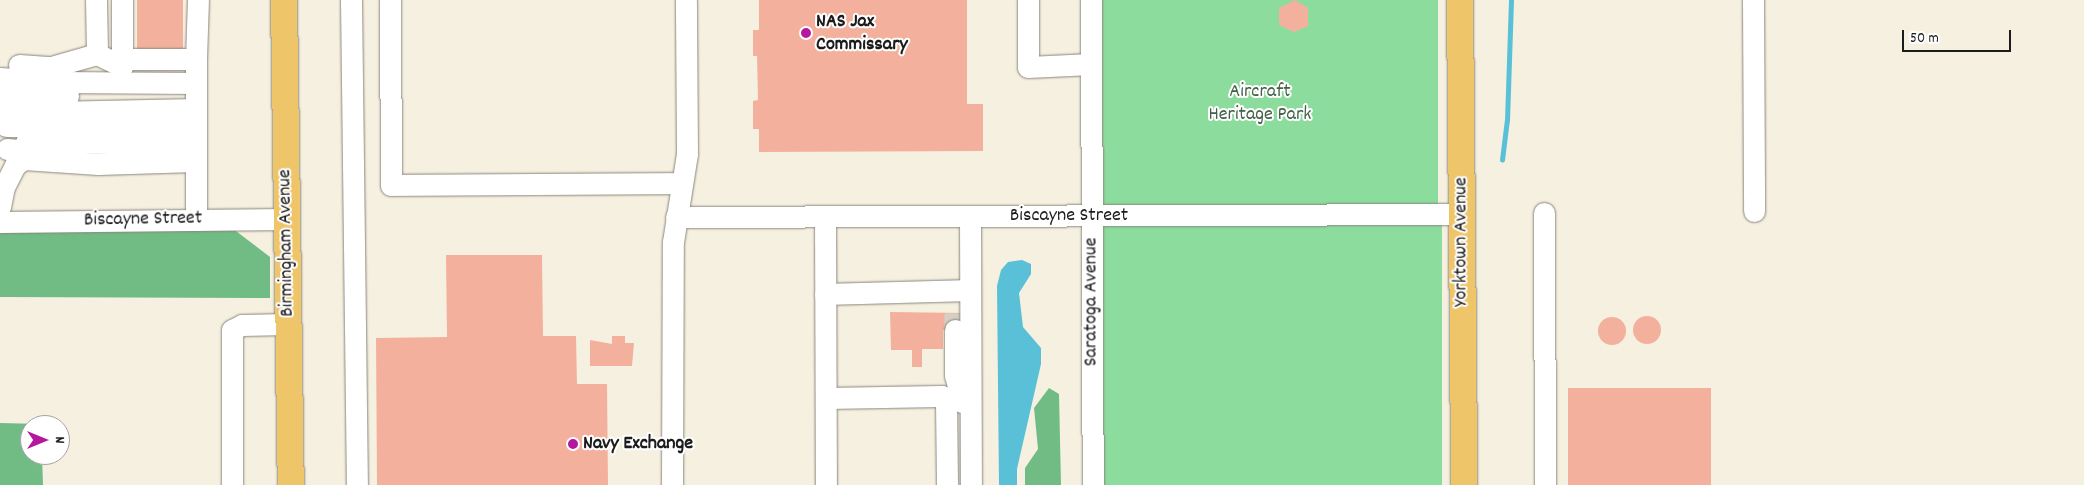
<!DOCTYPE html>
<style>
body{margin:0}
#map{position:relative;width:2084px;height:485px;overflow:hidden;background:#f6f0e0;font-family:Dekko,sans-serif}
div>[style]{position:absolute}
.green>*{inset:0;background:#8cdd9d;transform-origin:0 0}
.forest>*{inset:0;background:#71bc84}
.water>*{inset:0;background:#59c0d7}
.stream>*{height:4.5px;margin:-2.25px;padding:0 2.25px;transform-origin:2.25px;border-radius:2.25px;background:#59c0d7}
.building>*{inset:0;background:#f3b19d;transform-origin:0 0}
.round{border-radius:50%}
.minor-tunnel>*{height:21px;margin-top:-10.5px;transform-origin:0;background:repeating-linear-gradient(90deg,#d5d0c3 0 21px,transparent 0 32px)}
.roads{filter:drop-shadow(0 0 1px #89867e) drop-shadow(0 0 1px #89867e)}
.minor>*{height:21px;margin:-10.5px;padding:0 10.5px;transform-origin:10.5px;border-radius:10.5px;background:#fff}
.major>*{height:26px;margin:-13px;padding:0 13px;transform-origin:13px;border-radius:13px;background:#eec569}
.dots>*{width:14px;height:14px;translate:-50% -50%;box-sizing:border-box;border:2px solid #fff;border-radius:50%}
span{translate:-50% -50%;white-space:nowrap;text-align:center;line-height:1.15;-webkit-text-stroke:4px #fff;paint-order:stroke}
.poi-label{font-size:20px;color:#1c1c1c;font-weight:700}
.left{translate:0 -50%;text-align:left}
.park-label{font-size:20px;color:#436049}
.street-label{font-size:20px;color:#1c1c1c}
.north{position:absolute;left:20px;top:415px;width:50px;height:50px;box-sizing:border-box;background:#fff;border:1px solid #a4a4a4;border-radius:50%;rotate:90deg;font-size:14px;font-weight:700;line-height:20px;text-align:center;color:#1c1c1c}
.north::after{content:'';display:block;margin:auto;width:18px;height:22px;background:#b5179e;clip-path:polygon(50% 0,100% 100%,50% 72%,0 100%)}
.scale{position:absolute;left:1902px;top:30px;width:109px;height:22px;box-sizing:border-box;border:2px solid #1c1c1c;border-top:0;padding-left:6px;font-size:15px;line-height:18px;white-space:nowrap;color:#1c1c1c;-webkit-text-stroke:4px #fff;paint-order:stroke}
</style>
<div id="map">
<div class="green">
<i style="left:1101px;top:0;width:337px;height:208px"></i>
<i style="left:1442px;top:217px;width:268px;height:341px;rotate:90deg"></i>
</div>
<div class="forest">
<i style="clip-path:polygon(232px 228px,270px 257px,270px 298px,0 297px,0 232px)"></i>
<i style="clip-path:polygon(1049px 388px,1059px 394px,1061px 485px,1025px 485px,1025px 468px,1038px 449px,1034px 408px)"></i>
<i style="clip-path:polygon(0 423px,42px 424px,30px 425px,30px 455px,42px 455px,43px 485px,0 485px)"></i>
</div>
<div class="water">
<i style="clip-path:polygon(1022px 260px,1031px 264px,1031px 274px,1019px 293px,1023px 327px,1041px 348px,1041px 364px,1017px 469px,1017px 485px,999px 485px,997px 286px,1001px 270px,1008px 262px)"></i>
</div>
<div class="stream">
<i style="left:1502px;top:160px;width:39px;rotate:-83deg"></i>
<i style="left:1507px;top:121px;width:121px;rotate:-88.1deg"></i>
</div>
<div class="building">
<i style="left:137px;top:0;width:46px;height:53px"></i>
<i style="clip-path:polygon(759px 0,967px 0,967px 104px,983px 104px,983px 151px,759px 152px,759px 129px,753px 129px,753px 101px,758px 100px,757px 56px,753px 56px,753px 30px,759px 30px)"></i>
<i style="clip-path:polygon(1295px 0,1308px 8px,1308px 26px,1294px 32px,1279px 25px,1279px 8px)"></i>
<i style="clip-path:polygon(446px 255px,542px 255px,543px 336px,576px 336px,577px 384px,607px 384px,608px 485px,377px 485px,376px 338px,447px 337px)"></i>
<i style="clip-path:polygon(890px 312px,964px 313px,964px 330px,943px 330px,943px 349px,922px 349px,922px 367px,912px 367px,912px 350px,891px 350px)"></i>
<i class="round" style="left:1633px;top:316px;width:28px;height:28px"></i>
<i class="round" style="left:1598px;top:317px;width:28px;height:28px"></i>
<i style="clip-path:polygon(612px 336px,625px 336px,625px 343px,634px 343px,632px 366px,590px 366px,590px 340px,612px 344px)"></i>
<i style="left:1711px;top:388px;width:97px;height:143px;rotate:90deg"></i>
</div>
<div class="minor-tunnel">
<i style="left:955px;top:313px;width:17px;rotate:90deg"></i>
</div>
<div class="roads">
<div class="minor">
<i style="left:96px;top:0;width:54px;rotate:88.9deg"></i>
<i style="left:97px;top:54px;width:28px;rotate:26deg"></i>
<i style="left:122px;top:66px;width:66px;rotate:-90deg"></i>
<i style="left:351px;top:0;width:485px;rotate:89.3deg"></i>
<i style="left:390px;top:0;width:185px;rotate:89.7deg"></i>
<i style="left:391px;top:185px;width:289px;rotate:-0.4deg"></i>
<i style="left:1028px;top:0;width:67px;rotate:90deg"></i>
<i style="left:1028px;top:67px;width:63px;rotate:-2.7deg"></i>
<i style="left:1091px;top:0;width:485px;rotate:89.8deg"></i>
<i style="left:1753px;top:0;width:211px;rotate:89.7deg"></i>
<i style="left:122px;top:59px;width:74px"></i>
<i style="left:196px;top:59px;width:161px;rotate:90deg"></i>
<i style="left:196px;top:59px;width:59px;rotate:-88.1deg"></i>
<i style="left:19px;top:65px;width:32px;rotate:4deg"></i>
<i style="left:51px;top:67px;width:48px;rotate:-15.8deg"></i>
<i style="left:0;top:78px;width:56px;rotate:4.1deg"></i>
<i style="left:56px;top:82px;width:140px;rotate:0.4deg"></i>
<i style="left:0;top:95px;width:68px;rotate:0.8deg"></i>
<i style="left:3px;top:113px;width:193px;rotate:-1.2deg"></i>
<i style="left:6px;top:126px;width:190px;rotate:0.3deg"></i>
<i style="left:26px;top:142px;width:169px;rotate:0.7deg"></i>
<i style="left:7px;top:149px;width:33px;rotate:5deg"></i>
<i style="left:0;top:207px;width:20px;rotate:-79deg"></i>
<i style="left:4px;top:187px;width:25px;rotate:-63deg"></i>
<i style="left:15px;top:165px;width:11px;rotate:-34deg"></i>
<i style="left:24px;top:159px;width:74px;rotate:3.9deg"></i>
<i style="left:98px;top:164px;width:97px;rotate:-1.8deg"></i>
<i style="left:1544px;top:213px;width:272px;rotate:89.8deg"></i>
<i style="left:676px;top:217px;width:786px;rotate:-0.22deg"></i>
<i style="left:825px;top:217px;width:268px;rotate:89.8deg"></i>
<i style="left:970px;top:217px;width:268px;rotate:89.8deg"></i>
<i style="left:0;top:222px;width:287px;rotate:-0.6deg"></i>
<i style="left:825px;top:294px;width:145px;rotate:-1.6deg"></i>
<i style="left:955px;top:330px;width:45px;rotate:90deg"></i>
<i style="left:955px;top:375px;width:28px;rotate:75deg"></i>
<i style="left:826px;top:398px;width:116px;rotate:-1deg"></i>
<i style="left:942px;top:396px;width:7px;rotate:56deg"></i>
<i style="left:946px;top:402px;width:83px;rotate:89.3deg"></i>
<i style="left:232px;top:485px;width:155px;rotate:-90deg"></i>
<i style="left:232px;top:330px;width:11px;rotate:-27deg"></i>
<i style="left:242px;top:325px;width:46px;rotate:-1.2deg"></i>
<i style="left:672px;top:485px;width:243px;rotate:-89.8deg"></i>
<i style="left:673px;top:242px;width:89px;rotate:-81deg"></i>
<i style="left:687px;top:154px;width:154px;rotate:-90.4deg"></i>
</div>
<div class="major">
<i style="left:284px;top:0;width:485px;rotate:89.2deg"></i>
<i style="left:1460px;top:0;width:485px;rotate:89.5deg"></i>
</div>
</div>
<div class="dots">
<i style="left:806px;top:33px;background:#b5179e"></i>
<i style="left:573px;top:444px;background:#b5179e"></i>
</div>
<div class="poi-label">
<span class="left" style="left:816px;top:34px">NAS Jax<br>Commissary</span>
<span class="left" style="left:583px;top:444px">Navy Exchange</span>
</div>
<div class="park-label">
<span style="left:1260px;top:104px">Aircraft<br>Heritage Park</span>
</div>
<div class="street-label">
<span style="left:1069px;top:216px">Biscayne Street</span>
<span style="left:143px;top:220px;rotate:-1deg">Biscayne Street</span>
<span style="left:1462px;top:242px;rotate:-90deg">Yorktown Avenue</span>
<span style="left:287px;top:243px;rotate:-91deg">Birmingham Avenue</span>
<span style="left:1092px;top:302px;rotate:-90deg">Saratoga Avenue</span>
</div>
<div class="north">N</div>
<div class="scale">50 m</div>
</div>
